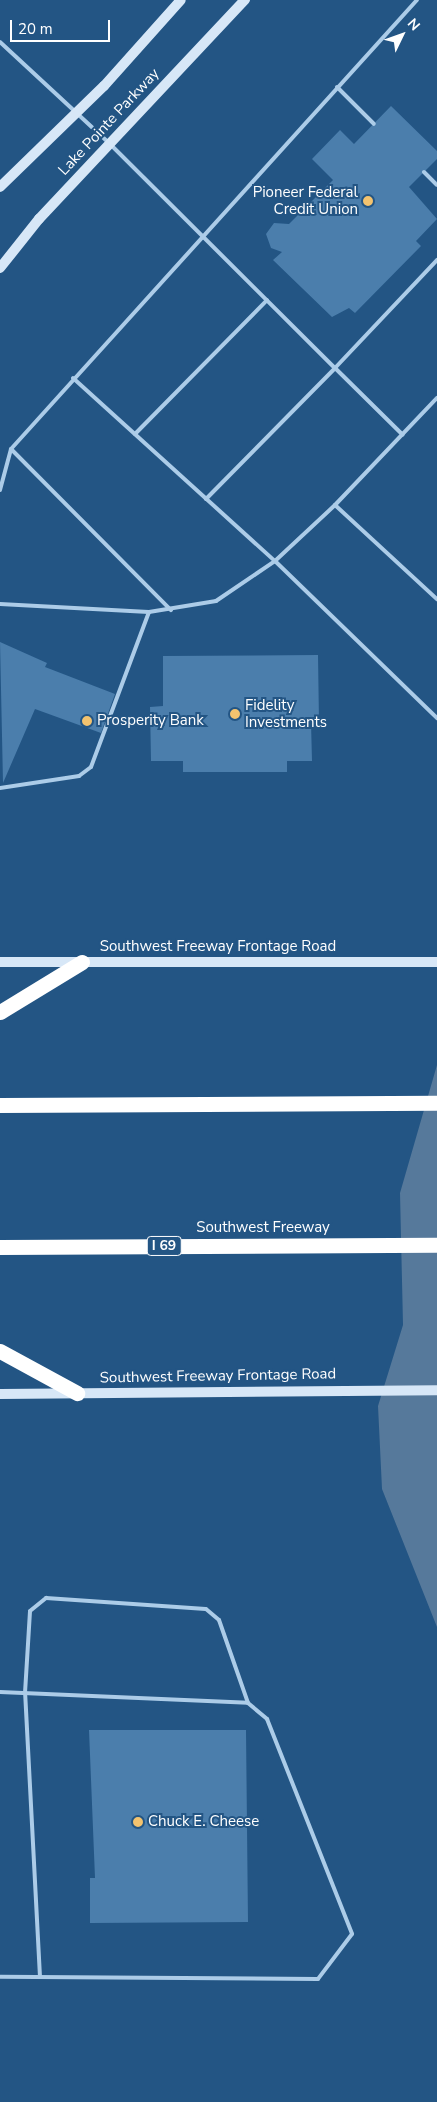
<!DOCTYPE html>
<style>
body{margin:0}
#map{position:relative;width:437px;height:2102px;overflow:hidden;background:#235584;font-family:"Nunito Sans",sans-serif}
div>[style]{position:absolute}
.water>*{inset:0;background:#56799b}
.building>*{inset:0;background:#4b7eac}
.lane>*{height:4px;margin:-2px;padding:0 2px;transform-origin:2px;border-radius:2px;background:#accce8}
.secondary>*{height:10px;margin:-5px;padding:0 5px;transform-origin:5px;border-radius:5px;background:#d7e7f7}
.highway>*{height:15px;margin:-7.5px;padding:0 7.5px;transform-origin:7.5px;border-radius:7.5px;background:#fff}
.dots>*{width:14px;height:14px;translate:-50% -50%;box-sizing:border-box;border:2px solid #235584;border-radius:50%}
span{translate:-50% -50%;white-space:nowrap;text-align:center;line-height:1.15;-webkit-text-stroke:4px #235584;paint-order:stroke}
.shield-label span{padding:1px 4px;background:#235584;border:1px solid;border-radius:4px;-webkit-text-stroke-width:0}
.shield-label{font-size:14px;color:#fff;font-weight:700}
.street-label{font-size:15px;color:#fff}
.poi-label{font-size:15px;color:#fff}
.right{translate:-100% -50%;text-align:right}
.left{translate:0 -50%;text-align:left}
.north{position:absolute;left:377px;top:10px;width:50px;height:50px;-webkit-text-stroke:4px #235584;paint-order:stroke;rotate:48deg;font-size:14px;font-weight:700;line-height:20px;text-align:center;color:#fff}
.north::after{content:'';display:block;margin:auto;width:18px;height:22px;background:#fff;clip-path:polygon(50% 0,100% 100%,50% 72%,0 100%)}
.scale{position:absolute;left:10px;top:20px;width:100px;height:22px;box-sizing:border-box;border:2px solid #fff;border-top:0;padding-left:6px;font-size:15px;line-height:18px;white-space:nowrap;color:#fff;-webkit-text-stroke:4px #235584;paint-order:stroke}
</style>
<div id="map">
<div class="water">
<i style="clip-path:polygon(437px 1065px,437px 1627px,382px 1489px,378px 1406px,403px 1325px,400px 1193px)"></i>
</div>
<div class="building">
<i style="clip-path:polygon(391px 106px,437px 151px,437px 159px,409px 187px,437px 219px,416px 241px,421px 246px,355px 313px,349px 308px,332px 317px,273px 260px,282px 252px,271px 248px,266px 234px,274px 223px,289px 224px,333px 180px,312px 159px,340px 130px,354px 144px)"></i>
<i style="clip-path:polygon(0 642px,47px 663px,45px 667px,115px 694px,101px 733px,35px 709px,3px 783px)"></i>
<i style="clip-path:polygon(318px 655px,319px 722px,311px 722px,312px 761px,287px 761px,287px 772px,183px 772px,183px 761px,151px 761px,150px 707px,163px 706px,163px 656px)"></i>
<i style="clip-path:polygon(89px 1730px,246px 1730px,248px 1922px,90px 1923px,90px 1878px,95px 1878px)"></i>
</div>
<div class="lane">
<i style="left:0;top:42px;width:150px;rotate:42.8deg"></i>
<i style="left:110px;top:144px;width:317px;rotate:44.9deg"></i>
<i style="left:335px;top:368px;width:149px;rotate:-46.6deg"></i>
<i style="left:337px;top:87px;width:52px;rotate:45deg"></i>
<i style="left:424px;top:172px;width:18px;rotate:45deg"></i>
<i style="left:73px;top:378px;width:273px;rotate:42.2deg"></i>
<i style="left:275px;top:561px;width:226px;rotate:44.1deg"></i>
<i style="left:135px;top:434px;width:188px;rotate:-45.4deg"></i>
<i style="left:11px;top:449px;width:605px;rotate:-47.88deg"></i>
<i style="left:0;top:490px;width:42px;rotate:-75deg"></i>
<i style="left:11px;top:449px;width:227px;rotate:45.2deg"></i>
<i style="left:206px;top:499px;width:184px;rotate:-45.4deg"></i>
<i style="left:335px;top:368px;width:95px;rotate:44.6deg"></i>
<i style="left:335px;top:505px;width:139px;rotate:42.7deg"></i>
<i style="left:0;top:604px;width:149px;rotate:3.1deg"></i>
<i style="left:149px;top:612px;width:68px;rotate:-9.3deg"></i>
<i style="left:216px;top:601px;width:71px;rotate:-34.1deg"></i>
<i style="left:275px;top:561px;width:82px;rotate:-43deg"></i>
<i style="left:335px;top:505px;width:148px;rotate:-46.4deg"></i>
<i style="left:0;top:788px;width:80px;rotate:-8.6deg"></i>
<i style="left:79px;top:776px;width:15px;rotate:-37deg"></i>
<i style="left:91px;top:767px;width:165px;rotate:-69.5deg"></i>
<i style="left:0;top:1692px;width:248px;rotate:2.5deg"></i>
<i style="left:248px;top:1703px;width:25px;rotate:40deg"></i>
<i style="left:267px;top:1719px;width:231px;rotate:68.4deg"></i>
<i style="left:352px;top:1934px;width:56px;rotate:127.1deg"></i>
<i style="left:318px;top:1979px;width:318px;rotate:-179.6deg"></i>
<i style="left:40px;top:1977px;width:284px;rotate:-93deg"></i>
<i style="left:25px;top:1693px;width:82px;rotate:-86.5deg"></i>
<i style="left:30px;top:1611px;width:21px;rotate:-39deg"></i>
<i style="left:46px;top:1598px;width:160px;rotate:3.9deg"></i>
<i style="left:206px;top:1609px;width:17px;rotate:40deg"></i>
<i style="left:219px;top:1620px;width:88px;rotate:70.7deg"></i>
</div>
<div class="secondary">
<i style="left:0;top:187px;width:145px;rotate:-44.2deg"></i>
<i style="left:104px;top:86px;width:115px;rotate:-48.2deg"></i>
<i style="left:0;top:268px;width:63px;rotate:-51.5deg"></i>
<i style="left:39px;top:219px;width:301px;rotate:-46.8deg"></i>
<i style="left:0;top:962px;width:437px"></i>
<i style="left:0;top:1394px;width:437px;rotate:-0.5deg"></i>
</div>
<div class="highway">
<i style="left:0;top:1012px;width:96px;rotate:-31.4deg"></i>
<i style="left:0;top:1105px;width:437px;rotate:-0.3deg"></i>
<i style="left:0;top:1247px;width:437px;rotate:-0.3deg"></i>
<i style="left:0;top:1351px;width:88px;rotate:28.6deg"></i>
</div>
<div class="dots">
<i style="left:368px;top:201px;background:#f3c36f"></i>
<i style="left:235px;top:714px;background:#f3c36f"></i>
<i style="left:87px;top:721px;background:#f3c36f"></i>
<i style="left:138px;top:1822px;background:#f3c36f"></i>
</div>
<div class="shield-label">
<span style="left:164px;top:1246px">I 69</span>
</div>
<div class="street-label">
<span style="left:109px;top:122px;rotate:-47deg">Lake Pointe Parkway</span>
<span style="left:218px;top:947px">Southwest Freeway Frontage Road</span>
<span style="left:263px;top:1228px">Southwest Freeway</span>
<span style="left:218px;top:1376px;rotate:-1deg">Southwest Freeway Frontage Road</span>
</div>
<div class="poi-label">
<span class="right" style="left:358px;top:201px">Pioneer Federal<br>Credit Union</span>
<span class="left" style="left:245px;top:714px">Fidelity<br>Investments</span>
<span class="left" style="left:97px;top:721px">Prosperity Bank</span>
<span class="left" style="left:148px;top:1822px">Chuck E. Cheese</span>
</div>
<div class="north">N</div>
<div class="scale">20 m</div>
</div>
